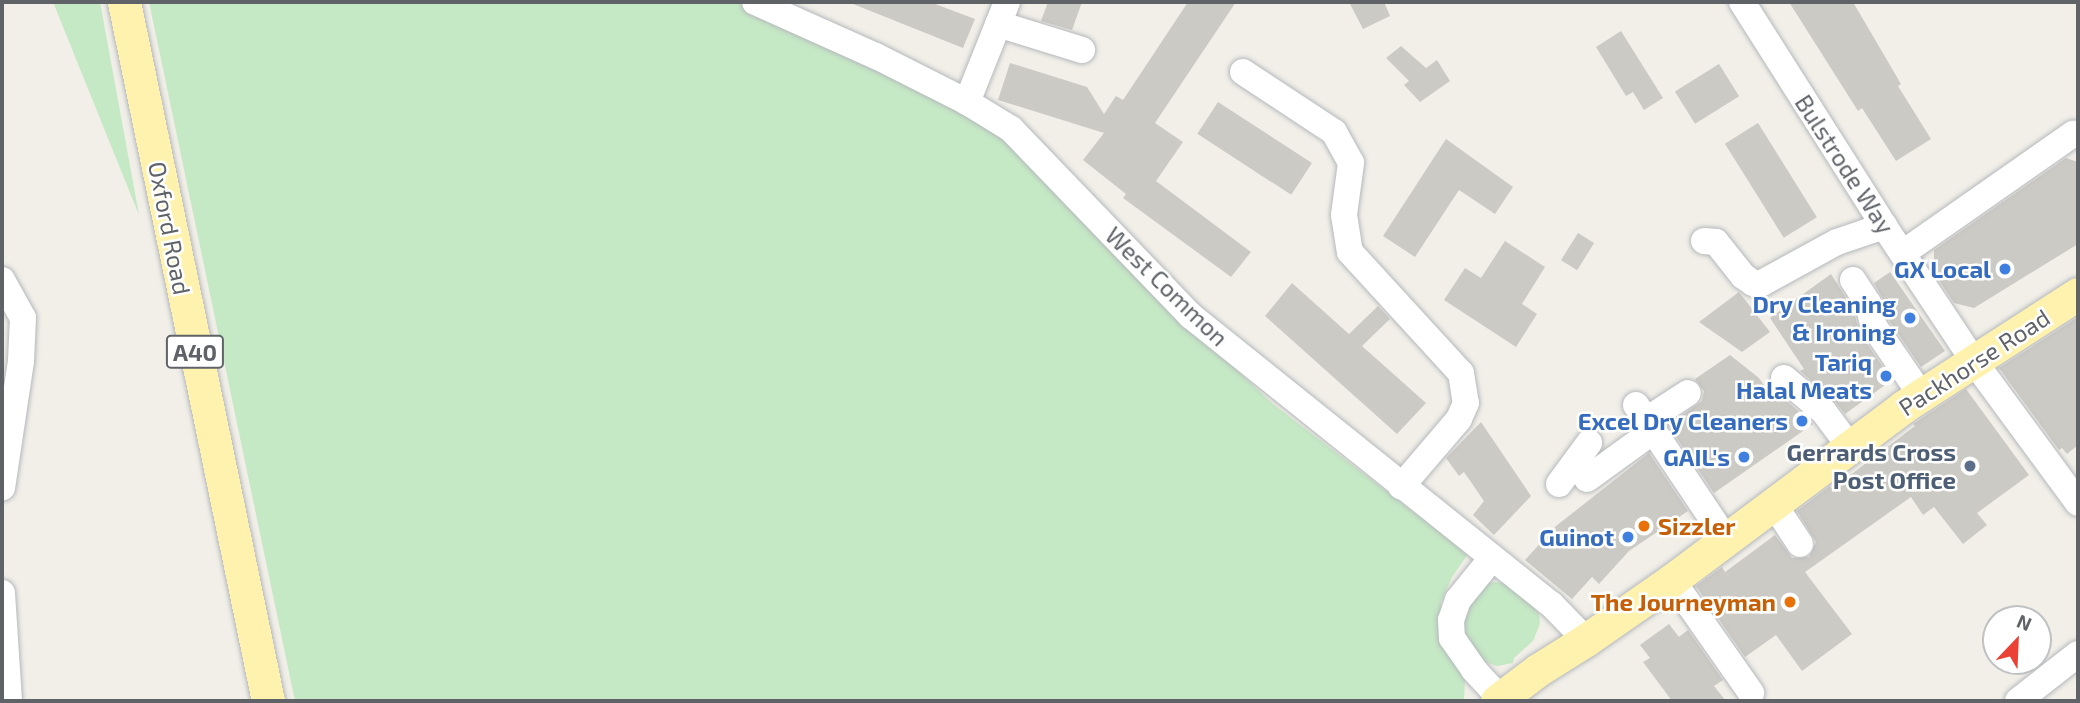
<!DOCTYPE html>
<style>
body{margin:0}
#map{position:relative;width:2080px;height:703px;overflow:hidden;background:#f1efe8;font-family:"Exo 2",sans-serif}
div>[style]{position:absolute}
.green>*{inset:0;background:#c5e8c5}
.building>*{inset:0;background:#cccac5;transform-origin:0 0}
.roads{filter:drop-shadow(0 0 2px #b5b8bc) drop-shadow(0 0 2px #b5b8bc)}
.minor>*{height:26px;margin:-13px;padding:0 13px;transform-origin:13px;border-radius:13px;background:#fff}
.major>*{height:33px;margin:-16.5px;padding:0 16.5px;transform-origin:16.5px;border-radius:16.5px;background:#fff2af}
.dots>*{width:19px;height:19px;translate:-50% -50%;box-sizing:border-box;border:4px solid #fff;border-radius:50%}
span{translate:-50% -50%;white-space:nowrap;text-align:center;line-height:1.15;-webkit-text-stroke:5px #fff;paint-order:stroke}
.shield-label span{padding:2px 5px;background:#fff;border:2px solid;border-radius:5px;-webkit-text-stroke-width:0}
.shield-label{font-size:23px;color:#5f6368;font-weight:700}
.street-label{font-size:24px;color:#5f6368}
.shop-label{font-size:24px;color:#366cbe;font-weight:700}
.right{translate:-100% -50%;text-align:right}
.service-label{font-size:24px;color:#4e5e75;font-weight:700}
.food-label{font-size:24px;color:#c56008;font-weight:700}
.left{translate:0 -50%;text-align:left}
.frame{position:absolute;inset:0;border:4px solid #5f6368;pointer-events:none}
.north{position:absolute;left:1982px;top:605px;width:70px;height:70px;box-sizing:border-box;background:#fff;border:2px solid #bfc1c3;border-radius:50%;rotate:23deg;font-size:19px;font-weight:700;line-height:28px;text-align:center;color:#5f6368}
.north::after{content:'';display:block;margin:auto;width:24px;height:32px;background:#ea4335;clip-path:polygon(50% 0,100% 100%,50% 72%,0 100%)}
</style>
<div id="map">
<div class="green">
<i style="clip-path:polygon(53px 2px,100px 2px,139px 215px)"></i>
<i style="clip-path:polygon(149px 2px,738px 2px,787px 23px,999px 133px,1184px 321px,1273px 404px,1468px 554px,1452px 577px,1441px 602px,1440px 627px,1465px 679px,1464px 701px,295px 701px)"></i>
<i style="clip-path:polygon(1495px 582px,1506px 583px,1528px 600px,1539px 614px,1540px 624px,1533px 641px,1514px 658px,1513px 663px,1497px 666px,1479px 660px,1465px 634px,1462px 621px,1467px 599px,1486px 584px)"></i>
</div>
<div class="building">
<i style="clip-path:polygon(848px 2px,930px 2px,975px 19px,963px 48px)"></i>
<i style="clip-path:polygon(1048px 2px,1082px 2px,1072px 30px,1041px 21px)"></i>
<i style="clip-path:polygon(1188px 2px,1236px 2px,1155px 123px,1183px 142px,1156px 181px,1251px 252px,1231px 277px,1123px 198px,1126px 194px,1083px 160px,1104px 133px,998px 100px,1010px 63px,1087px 87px,1104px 114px,1116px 96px,1123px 100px)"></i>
<i style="clip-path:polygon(1349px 2px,1384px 2px,1390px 16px,1363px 29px)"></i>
<i style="clip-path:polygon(1789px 2px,1853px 2px,1901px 84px,1898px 86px,1931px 139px,1896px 161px,1862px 108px,1858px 111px)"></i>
<i style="clip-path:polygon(1621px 31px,1663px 98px,1644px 110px,1633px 92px,1626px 96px,1596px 47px)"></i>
<i style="clip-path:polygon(1401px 46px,1426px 68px,1437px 60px,1450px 81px,1420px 102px,1404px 85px,1409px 81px,1386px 58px)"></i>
<i style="left:1719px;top:64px;width:38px;height:52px;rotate:58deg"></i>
<i style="left:1218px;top:102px;width:112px;height:38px;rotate:33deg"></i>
<i style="left:1758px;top:123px;width:111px;height:39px;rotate:58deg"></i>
<i style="clip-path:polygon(1446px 139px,1513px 187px,1495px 214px,1459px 190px,1415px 257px,1383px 236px)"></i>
<i style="clip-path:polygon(2066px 158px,2078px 162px,2078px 244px,1974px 308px,1954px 303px,1934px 273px,1934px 250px)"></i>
<i style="left:1578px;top:233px;width:19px;height:32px;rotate:32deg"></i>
<i style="clip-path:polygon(1505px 241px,1545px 267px,1522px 304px,1537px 314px,1516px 347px,1444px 300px,1465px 268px,1481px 278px)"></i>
<i style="clip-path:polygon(1890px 272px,1945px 351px,1921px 367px,1888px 319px,1883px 299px,1874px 283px)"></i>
<i style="clip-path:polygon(1831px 274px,1853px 309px,1860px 334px,1892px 380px,1845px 414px,1834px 400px,1800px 371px,1804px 369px,1770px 318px)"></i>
<i style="clip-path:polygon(1292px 283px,1349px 334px,1378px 306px,1390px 319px,1362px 346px,1426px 403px,1397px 434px,1265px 316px)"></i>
<i style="clip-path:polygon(1739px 292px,1770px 332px,1742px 352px,1699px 322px)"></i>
<i style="clip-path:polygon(2078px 317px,2078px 445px,2067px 454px,2062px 448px,2059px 450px,1999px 368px)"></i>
<i style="clip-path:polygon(1730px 355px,1759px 378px,1770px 394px,1775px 391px,1813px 424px,1714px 493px,1668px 425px,1702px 401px,1704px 391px,1695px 379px)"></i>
<i style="clip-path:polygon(1966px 389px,2029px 475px,1977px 513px,1987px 525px,1963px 544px,1934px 507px,1923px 515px,1911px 497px,1805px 572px,1852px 634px,1802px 671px,1776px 635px,1745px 657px,1696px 586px,1722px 567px,1725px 572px,1775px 535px,1792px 558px,1809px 557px,1816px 542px,1797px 511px,1830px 486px,1832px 489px,1915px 426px,1913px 424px)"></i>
<i style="clip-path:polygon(1481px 422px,1531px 496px,1494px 535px,1473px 515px,1484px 501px,1464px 472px,1459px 476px,1446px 458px)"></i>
<i style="clip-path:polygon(1649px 453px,1688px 511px,1629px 551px,1599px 584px,1592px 577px,1572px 599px,1525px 560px,1556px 526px)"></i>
<i style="clip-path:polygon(1669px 624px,1679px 637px,1688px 630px,1723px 680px,1714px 686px,1726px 701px,1672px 701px,1643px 662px,1650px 658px,1640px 645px)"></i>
</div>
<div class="roads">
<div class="minor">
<i style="left:755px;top:2px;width:133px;rotate:24.1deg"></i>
<i style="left:876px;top:56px;width:102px;rotate:26.8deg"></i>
<i style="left:967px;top:102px;width:52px;rotate:31.5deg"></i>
<i style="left:1011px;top:129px;width:260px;rotate:46.1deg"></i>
<i style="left:1191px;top:316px;width:461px;rotate:38.7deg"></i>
<i style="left:1551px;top:604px;width:50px;rotate:45.8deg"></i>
<i style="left:1742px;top:2px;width:265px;rotate:57.6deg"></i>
<i style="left:1884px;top:226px;width:161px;rotate:56.4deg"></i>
<i style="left:1973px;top:360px;width:177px;rotate:53.7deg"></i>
<i style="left:998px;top:24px;width:88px;rotate:17.2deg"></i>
<i style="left:1243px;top:72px;width:109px;rotate:33.4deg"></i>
<i style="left:1334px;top:132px;width:35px;rotate:61deg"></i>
<i style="left:1351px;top:163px;width:52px;rotate:97.7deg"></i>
<i style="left:1344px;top:215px;width:37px;rotate:81deg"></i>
<i style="left:1350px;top:252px;width:164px;rotate:47.5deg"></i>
<i style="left:1461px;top:373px;width:30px;rotate:81deg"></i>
<i style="left:1466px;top:403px;width:17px;rotate:114deg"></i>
<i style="left:1459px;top:419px;width:89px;rotate:130.5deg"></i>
<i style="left:967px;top:102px;width:108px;rotate:-68.2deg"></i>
<i style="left:1704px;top:241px;width:12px;rotate:5deg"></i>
<i style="left:1716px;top:242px;width:43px;rotate:51.5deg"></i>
<i style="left:1743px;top:276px;width:12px;rotate:35deg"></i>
<i style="left:1753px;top:283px;width:9px"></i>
<i style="left:1762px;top:283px;width:85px;rotate:-28.7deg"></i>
<i style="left:1837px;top:242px;width:50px;rotate:-18.8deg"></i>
<i style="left:1903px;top:253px;width:208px;rotate:-35deg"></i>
<i style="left:2px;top:280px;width:43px;rotate:61.1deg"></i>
<i style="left:23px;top:318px;width:43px;rotate:92.7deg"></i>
<i style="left:21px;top:361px;width:128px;rotate:98.5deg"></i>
<i style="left:1853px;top:280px;width:27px;rotate:57deg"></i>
<i style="left:1868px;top:303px;width:23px;rotate:77deg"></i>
<i style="left:1873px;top:325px;width:86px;rotate:55.4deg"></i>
<i style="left:1784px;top:378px;width:52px;rotate:40.4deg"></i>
<i style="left:1824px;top:412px;width:44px;rotate:53.4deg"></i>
<i style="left:1636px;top:405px;width:160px;rotate:56.2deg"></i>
<i style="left:1645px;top:421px;width:51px;rotate:-33.1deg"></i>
<i style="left:1587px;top:479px;width:80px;rotate:-35.9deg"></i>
<i style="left:1559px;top:484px;width:51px;rotate:-53.8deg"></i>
<i style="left:1773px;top:503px;width:49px;rotate:56.6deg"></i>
<i style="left:1492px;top:558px;width:54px;rotate:129deg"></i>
<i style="left:1458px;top:600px;width:21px;rotate:109deg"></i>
<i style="left:1451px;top:620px;width:18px;rotate:87deg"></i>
<i style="left:1452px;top:638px;width:39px;rotate:55deg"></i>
<i style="left:1474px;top:670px;width:40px;rotate:47deg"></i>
<i style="left:1672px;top:580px;width:138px;rotate:55deg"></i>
<i style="left:2px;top:593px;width:108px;rotate:86.3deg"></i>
<i style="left:2018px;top:701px;width:76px;rotate:-38.1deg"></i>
</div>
<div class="major">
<i style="left:124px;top:2px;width:714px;rotate:78.36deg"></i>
<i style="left:1497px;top:701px;width:51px;rotate:-37.1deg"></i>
<i style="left:1538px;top:670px;width:57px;rotate:-32deg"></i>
<i style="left:1586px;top:640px;width:105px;rotate:-34.9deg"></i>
<i style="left:1672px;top:580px;width:289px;rotate:-36.8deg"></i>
<i style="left:1903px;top:407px;width:208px;rotate:-32.9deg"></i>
</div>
</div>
<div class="dots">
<i style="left:2005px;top:269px;background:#3f7fe0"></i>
<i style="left:1910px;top:318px;background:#3f7fe0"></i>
<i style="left:1886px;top:376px;background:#3f7fe0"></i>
<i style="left:1802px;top:421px;background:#3f7fe0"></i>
<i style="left:1744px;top:457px;background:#3f7fe0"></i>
<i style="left:1970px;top:466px;background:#5c6f8a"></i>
<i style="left:1644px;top:526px;background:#e8710a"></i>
<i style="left:1628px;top:537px;background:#3f7fe0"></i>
<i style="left:1790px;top:602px;background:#e8710a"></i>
</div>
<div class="shield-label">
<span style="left:195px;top:352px">A40</span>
</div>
<div class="street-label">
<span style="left:1845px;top:164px;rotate:57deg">Bulstrode Way</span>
<span style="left:170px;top:228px;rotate:79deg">Oxford Road</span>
<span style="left:1167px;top:286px;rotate:44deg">West Common</span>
<span style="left:1974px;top:362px;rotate:-33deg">Packhorse Road</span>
</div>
<div class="shop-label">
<span class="right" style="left:1991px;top:269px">GX Local</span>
<span class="right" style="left:1896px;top:318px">Dry Cleaning<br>&amp; Ironing</span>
<span class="right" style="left:1872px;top:376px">Tariq<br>Halal Meats</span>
<span class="right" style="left:1788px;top:421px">Excel Dry Cleaners</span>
<span class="right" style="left:1730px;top:457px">GAIL's</span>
<span class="right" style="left:1614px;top:537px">Guinot</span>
</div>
<div class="service-label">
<span class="right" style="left:1956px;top:466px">Gerrards Cross<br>Post Office</span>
</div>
<div class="food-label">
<span class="left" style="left:1658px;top:526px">Sizzler</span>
<span class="right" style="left:1776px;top:602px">The Journeyman</span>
</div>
<div class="frame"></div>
<div class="north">N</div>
</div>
